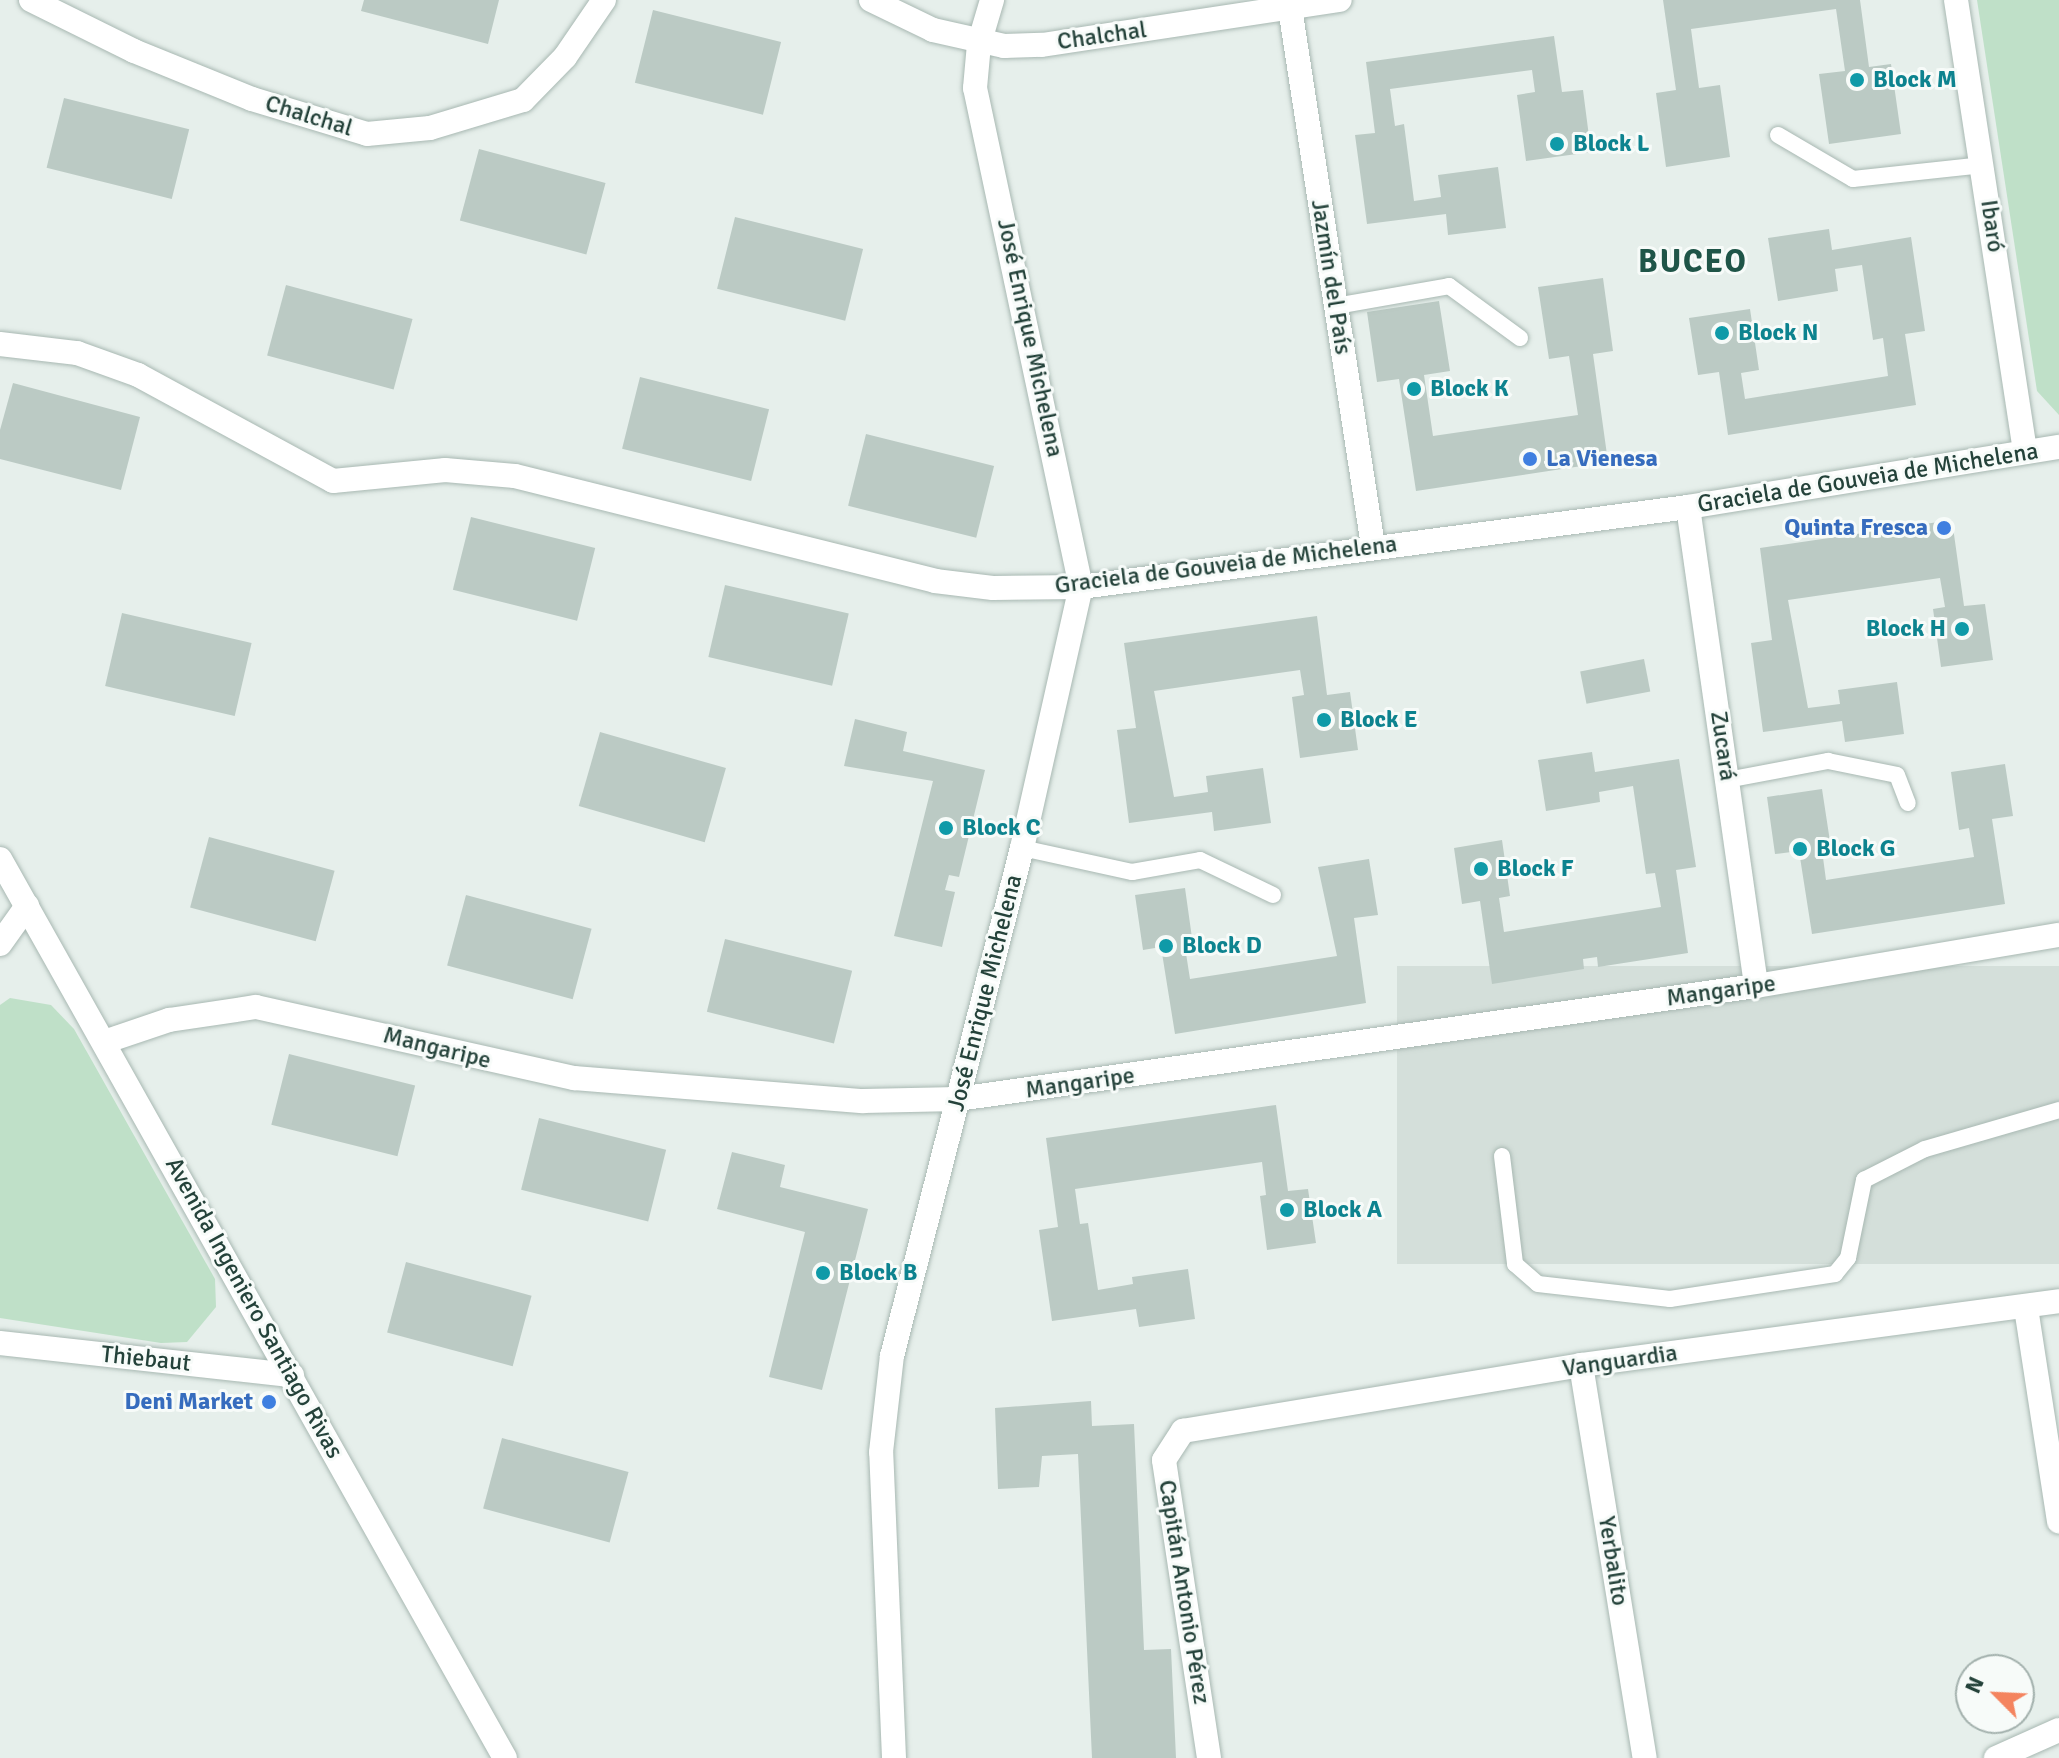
<!DOCTYPE html>
<meta charset="utf-8">
<style>
body{margin:0}
#map{position:relative;width:2059px;height:1758px;overflow:hidden;background:#e6efeb;font-family:Signika,sans-serif}
div>[style]{position:absolute}
.built>*{inset:0;background:#d4dfda;transform-origin:0 0}
.green>*{inset:0;background:#bfe0c8}
.building>*{inset:0;background:#bbcac4;transform-origin:0 0}
.roads{filter:drop-shadow(0 0 2px #a8b8b2) drop-shadow(0 0 2px #a8b8b2)}
.lane>*{height:16px;margin:-8px;padding:0 8px;transform-origin:8px;border-radius:8px;background:#fff}
.street>*{height:24px;margin:-12px;padding:0 12px;transform-origin:12px;border-radius:12px;background:#fff}
.dots>*{width:22px;height:22px;translate:-50% -50%;box-sizing:border-box;border:4px solid #f7fbf9;border-radius:50%}
span{translate:-50% -50%;white-space:nowrap;text-align:center;line-height:1.15;-webkit-text-stroke:6px #f7fbf9;paint-order:stroke}
.street-label{font-size:24px;color:#24423a}
.culture-label{font-size:24px;color:#0d838f;font-weight:700}
.left{translate:0 -50%;text-align:left}
.right{translate:-100% -50%;text-align:right}
.shop-label{font-size:24px;color:#366cbe;font-weight:700}
.district-label{font-size:32px;color:#1f5548;font-weight:700;letter-spacing:2px}
.north{position:absolute;left:1955px;top:1654px;width:80px;height:80px;box-sizing:border-box;background:#f7fbf9;border:2px solid #a3b1ad;border-radius:50%;rotate:294deg;font-size:22px;font-weight:700;line-height:32px;text-align:center;color:#24423a}
.north::after{content:'';display:block;margin:auto;width:28px;height:36px;background:#f4845f;clip-path:polygon(50% 0,100% 100%,50% 72%,0 100%)}
</style>
<div id="map">
<div class="built">
<i style="left:2059px;top:966px;width:298px;height:662px;rotate:90deg"></i>
</div>
<div class="green">
<i style="clip-path:polygon(1977px 0,2059px 0,2059px 415px,2037px 391px)"></i>
<i style="clip-path:polygon(10px 998px,51px 1005px,74px 1029px,215px 1279px,216px 1307px,187px 1342px,161px 1343px,0 1318px,0 1005px)"></i>
</div>
<div class="building">
<i style="clip-path:polygon(364px 0,499px 0,488px 44px,361px 11px)"></i>
<i style="clip-path:polygon(1663px 0,1860px 0,1869px 67px,1891px 64px,1901px 134px,1829px 144px,1819px 74px,1845px 71px,1836px 9px,1691px 29px,1699px 88px,1720px 85px,1730px 157px,1666px 167px,1656px 93px,1676px 90px)"></i>
<i style="left:653px;top:10px;width:132px;height:75px;rotate:14deg"></i>
<i style="clip-path:polygon(1554px 36px,1562px 92px,1583px 90px,1591px 152px,1526px 161px,1517px 95px,1535px 92px,1532px 70px,1390px 89px,1395px 126px,1404px 124px,1414px 201px,1441px 197px,1438px 175px,1498px 167px,1506px 228px,1448px 235px,1446px 214px,1367px 224px,1355px 135px,1375px 133px,1366px 62px)"></i>
<i style="left:64px;top:98px;width:129px;height:72px;rotate:14deg"></i>
<i style="left:479px;top:149px;width:131px;height:74px;rotate:15deg"></i>
<i style="left:735px;top:217px;width:132px;height:74px;rotate:14deg"></i>
<i style="clip-path:polygon(1829px 229px,1832px 250px,1911px 237px,1925px 331px,1905px 334px,1916px 405px,1728px 435px,1719px 372px,1698px 375px,1689px 318px,1750px 309px,1759px 370px,1741px 373px,1745px 399px,1888px 376px,1883px 338px,1873px 340px,1862px 265px,1835px 269px,1838px 291px,1778px 301px,1768px 238px)"></i>
<i style="clip-path:polygon(1603px 278px,1613px 351px,1593px 354px,1608px 462px,1416px 491px,1399px 379px,1377px 382px,1367px 312px,1439px 301px,1450px 371px,1424px 375px,1433px 436px,1578px 415px,1569px 356px,1549px 359px,1538px 287px)"></i>
<i style="left:286px;top:285px;width:131px;height:73px;rotate:15deg"></i>
<i style="left:640px;top:377px;width:133px;height:74px;rotate:14deg"></i>
<i style="clip-path:polygon(13px 383px,140px 417px,121px 490px,0 459px,0 430px)"></i>
<i style="left:866px;top:434px;width:132px;height:74px;rotate:14deg"></i>
<i style="left:471px;top:517px;width:128px;height:75px;rotate:14deg"></i>
<i style="clip-path:polygon(1952px 520px,1964px 606px,1985px 604px,1993px 660px,1941px 667px,1933px 609px,1945px 607px,1940px 578px,1788px 600px,1808px 708px,1840px 704px,1838px 690px,1897px 682px,1904px 734px,1845px 742px,1842px 721px,1763px 732px,1751px 643px,1772px 640px,1760px 548px)"></i>
<i style="left:725px;top:585px;width:127px;height:74px;rotate:13deg"></i>
<i style="left:122px;top:613px;width:133px;height:75px;rotate:13deg"></i>
<i style="clip-path:polygon(1317px 616px,1327px 695px,1350px 692px,1358px 750px,1300px 758px,1292px 697px,1304px 695px,1300px 670px,1154px 691px,1174px 797px,1208px 792px,1206px 776px,1263px 768px,1271px 823px,1214px 831px,1212px 812px,1129px 823px,1117px 730px,1136px 728px,1124px 643px)"></i>
<i style="left:1644px;top:659px;width:33px;height:65px;rotate:79deg"></i>
<i style="clip-path:polygon(855px 719px,907px 732px,903px 751px,985px 770px,959px 877px,949px 875px,945px 890px,955px 892px,942px 947px,894px 936px,933px 781px,844px 766px)"></i>
<i style="left:600px;top:732px;width:131px;height:77px;rotate:16deg"></i>
<i style="clip-path:polygon(1592px 752px,1595px 772px,1679px 759px,1696px 867px,1676px 870px,1688px 953px,1598px 967px,1597px 957px,1583px 959px,1584px 969px,1492px 984px,1480px 901px,1462px 904px,1454px 848px,1502px 840px,1510px 896px,1499px 898px,1504px 932px,1661px 907px,1655px 873px,1646px 874px,1633px 786px,1599px 792px,1600px 802px,1546px 811px,1538px 760px)"></i>
<i style="clip-path:polygon(2005px 764px,2013px 816px,1992px 819px,2005px 904px,1812px 934px,1799px 851px,1775px 854px,1767px 797px,1822px 789px,1831px 848px,1822px 850px,1826px 880px,1974px 857px,1969px 828px,1959px 830px,1951px 772px)"></i>
<i style="left:209px;top:837px;width:130px;height:73px;rotate:15deg"></i>
<i style="clip-path:polygon(1369px 859px,1378px 915px,1354px 918px,1366px 1003px,1175px 1034px,1161px 947px,1143px 950px,1135px 895px,1185px 888px,1193px 945px,1185px 947px,1190px 979px,1337px 956px,1318px 867px)"></i>
<i style="left:466px;top:895px;width:130px;height:73px;rotate:15deg"></i>
<i style="left:725px;top:939px;width:131px;height:75px;rotate:14deg"></i>
<i style="left:289px;top:1054px;width:130px;height:73px;rotate:14deg"></i>
<i style="clip-path:polygon(1276px 1105px,1288px 1191px,1308px 1189px,1316px 1243px,1267px 1250px,1260px 1196px,1266px 1195px,1262px 1162px,1075px 1189px,1080px 1224px,1088px 1223px,1098px 1290px,1133px 1284px,1132px 1277px,1188px 1269px,1195px 1319px,1139px 1327px,1136px 1309px,1052px 1321px,1039px 1230px,1058px 1227px,1046px 1138px)"></i>
<i style="left:539px;top:1118px;width:131px;height:74px;rotate:14deg"></i>
<i style="clip-path:polygon(732px 1152px,785px 1165px,780px 1187px,868px 1209px,822px 1390px,769px 1377px,805px 1232px,717px 1209px)"></i>
<i style="left:406px;top:1262px;width:130px;height:73px;rotate:15deg"></i>
<i style="clip-path:polygon(1091px 1401px,1092px 1426px,1134px 1424px,1144px 1650px,1171px 1649px,1176px 1758px,1092px 1758px,1078px 1454px,1042px 1456px,1039px 1487px,998px 1489px,995px 1408px)"></i>
<i style="left:502px;top:1438px;width:131px;height:73px;rotate:15deg"></i>
</div>
<div class="roads">
<div class="lane">
<i style="left:1778px;top:135px;width:87px;rotate:30.4deg"></i>
<i style="left:1853px;top:179px;width:131px;rotate:-6.1deg"></i>
<i style="left:1336px;top:306px;width:115px;rotate:-10deg"></i>
<i style="left:1449px;top:286px;width:88px;rotate:36.2deg"></i>
<i style="left:1727px;top:780px;width:103px;rotate:-10.7deg"></i>
<i style="left:1828px;top:761px;width:70px;rotate:11.5deg"></i>
<i style="left:1897px;top:775px;width:30px;rotate:69deg"></i>
<i style="left:1022px;top:848px;width:113px;rotate:12.3deg"></i>
<i style="left:1132px;top:872px;width:69px;rotate:-10deg"></i>
<i style="left:1200px;top:860px;width:81px;rotate:25.6deg"></i>
<i style="left:1502px;top:1156px;width:109px;rotate:83.1deg"></i>
<i style="left:1515px;top:1264px;width:30px;rotate:41deg"></i>
<i style="left:1538px;top:1284px;width:133px;rotate:6.5deg"></i>
<i style="left:1670px;top:1299px;width:167px;rotate:-8.6deg"></i>
<i style="left:1835px;top:1274px;width:21px;rotate:-51deg"></i>
<i style="left:1848px;top:1258px;width:80px;rotate:-78.4deg"></i>
<i style="left:1864px;top:1180px;width:68px;rotate:-26.9deg"></i>
<i style="left:1925px;top:1149px;width:140px;rotate:-16.2deg"></i>
</div>
<div class="street">
<i style="left:31px;top:0;width:115px;rotate:26.3deg"></i>
<i style="left:134px;top:51px;width:127px;rotate:22.1deg"></i>
<i style="left:252px;top:99px;width:120px;rotate:16.9deg"></i>
<i style="left:367px;top:134px;width:63px;rotate:-5.4deg"></i>
<i style="left:430px;top:128px;width:97px;rotate:-16.8deg"></i>
<i style="left:523px;top:100px;width:60px;rotate:-45.7deg"></i>
<i style="left:565px;top:57px;width:69px;rotate:-55.6deg"></i>
<i style="left:871px;top:0;width:69px;rotate:25.8deg"></i>
<i style="left:933px;top:30px;width:73px;rotate:12.7deg"></i>
<i style="left:1004px;top:46px;width:38px;rotate:-2deg"></i>
<i style="left:1042px;top:45px;width:301px;rotate:-8.6deg"></i>
<i style="left:1956px;top:0;width:457px;rotate:81.3deg"></i>
<i style="left:1290px;top:8px;width:544px;rotate:81.23deg"></i>
<i style="left:0;top:344px;width:78px;rotate:6.7deg"></i>
<i style="left:77px;top:353px;width:65px;rotate:19.8deg"></i>
<i style="left:138px;top:375px;width:222px;rotate:28.5deg"></i>
<i style="left:333px;top:481px;width:113px;rotate:-5.6deg"></i>
<i style="left:445px;top:470px;width:70px;rotate:4.9deg"></i>
<i style="left:515px;top:476px;width:433px;rotate:14deg"></i>
<i style="left:935px;top:581px;width:58px;rotate:6.9deg"></i>
<i style="left:993px;top:588px;width:88px;rotate:-0.7deg"></i>
<i style="left:1081px;top:587px;width:612px;rotate:-7.51deg"></i>
<i style="left:1688px;top:507px;width:376px;rotate:-9.2deg"></i>
<i style="left:1688px;top:507px;width:484px;rotate:81.9deg"></i>
<i style="left:0;top:859px;width:1031px;rotate:60.68deg"></i>
<i style="left:0;top:944px;width:47px;rotate:-54.6deg"></i>
<i style="left:104px;top:1042px;width:69px;rotate:-18.7deg"></i>
<i style="left:169px;top:1020px;width:88px;rotate:-8.5deg"></i>
<i style="left:256px;top:1007px;width:326px;rotate:12.6deg"></i>
<i style="left:574px;top:1078px;width:290px;rotate:4.6deg"></i>
<i style="left:863px;top:1101px;width:95px;rotate:-1.2deg"></i>
<i style="left:958px;top:1099px;width:806px;rotate:-8.06deg"></i>
<i style="left:1756px;top:986px;width:307px;rotate:-9.6deg"></i>
<i style="left:2026px;top:1308px;width:216px;rotate:81.2deg"></i>
<i style="left:0;top:1343px;width:294px;rotate:6.3deg"></i>
<i style="left:1581px;top:1365px;width:398px;rotate:80.8deg"></i>
<i style="left:894px;top:1758px;width:306px;rotate:-92.4deg"></i>
<i style="left:881px;top:1452px;width:97px;rotate:-83.5deg"></i>
<i style="left:892px;top:1356px;width:524px;rotate:-75.65deg"></i>
<i style="left:1022px;top:848px;width:268px;rotate:-77.3deg"></i>
<i style="left:1081px;top:587px;width:510px;rotate:-101.99deg"></i>
<i style="left:975px;top:88px;width:44px;rotate:-84.8deg"></i>
<i style="left:979px;top:44px;width:46px;rotate:-73.5deg"></i>
<i style="left:1209px;top:1758px;width:301px;rotate:-98.6deg"></i>
<i style="left:1164px;top:1460px;width:35px;rotate:-57deg"></i>
<i style="left:1183px;top:1431px;width:403px;rotate:-9.4deg"></i>
<i style="left:1581px;top:1365px;width:482px;rotate:-7.6deg"></i>
<i style="left:1996px;top:1758px;width:69px;rotate:-24deg"></i>
</div>
</div>
<div class="dots">
<i style="left:1857px;top:80px;background:#0f9aa8"></i>
<i style="left:1557px;top:144px;background:#0f9aa8"></i>
<i style="left:1722px;top:333px;background:#0f9aa8"></i>
<i style="left:1414px;top:389px;background:#0f9aa8"></i>
<i style="left:1530px;top:459px;background:#3f7fe0"></i>
<i style="left:1944px;top:528px;background:#3f7fe0"></i>
<i style="left:1962px;top:629px;background:#0f9aa8"></i>
<i style="left:1324px;top:720px;background:#0f9aa8"></i>
<i style="left:946px;top:828px;background:#0f9aa8"></i>
<i style="left:1800px;top:849px;background:#0f9aa8"></i>
<i style="left:1481px;top:869px;background:#0f9aa8"></i>
<i style="left:1166px;top:946px;background:#0f9aa8"></i>
<i style="left:1287px;top:1210px;background:#0f9aa8"></i>
<i style="left:823px;top:1273px;background:#0f9aa8"></i>
<i style="left:269px;top:1402px;background:#3f7fe0"></i>
</div>
<div class="street-label">
<span style="left:1102px;top:36px;rotate:-8deg">Chalchal</span>
<span style="left:309px;top:116px;rotate:17deg">Chalchal</span>
<span style="left:1992px;top:226px;rotate:82deg">Ibaró</span>
<span style="left:1331px;top:277px;rotate:81deg">Jazmín del País</span>
<span style="left:1030px;top:338px;rotate:78deg">José Enrique Michelena</span>
<span style="left:1868px;top:478px;rotate:-9deg">Graciela de Gouveia de Michelena</span>
<span style="left:1226px;top:565px;rotate:-7deg">Graciela de Gouveia de Michelena</span>
<span style="left:1723px;top:746px;rotate:82deg">Zucará</span>
<span style="left:1721px;top:991px;rotate:-8deg">Mangaripe</span>
<span style="left:985px;top:993px;rotate:-76deg">José Enrique Michelena</span>
<span style="left:437px;top:1048px;rotate:14deg">Mangaripe</span>
<span style="left:1080px;top:1083px;rotate:-8deg">Mangaripe</span>
<span style="left:254px;top:1308px;rotate:61deg">Avenida Ingeniero Santiago Rivas</span>
<span style="left:146px;top:1359px;rotate:6deg">Thiebaut</span>
<span style="left:1620px;top:1361px;rotate:-8deg">Vanguardia</span>
<span style="left:1613px;top:1561px;rotate:81deg">Yerbalito</span>
<span style="left:1184px;top:1592px;rotate:81deg">Capitán Antonio Pérez</span>
</div>
<div class="culture-label">
<span class="left" style="left:1873px;top:80px">Block M</span>
<span class="left" style="left:1573px;top:144px">Block L</span>
<span class="left" style="left:1738px;top:333px">Block N</span>
<span class="left" style="left:1430px;top:389px">Block K</span>
<span class="right" style="left:1946px;top:629px">Block H</span>
<span class="left" style="left:1340px;top:720px">Block E</span>
<span class="left" style="left:962px;top:828px">Block C</span>
<span class="left" style="left:1816px;top:849px">Block G</span>
<span class="left" style="left:1497px;top:869px">Block F</span>
<span class="left" style="left:1182px;top:946px">Block D</span>
<span class="left" style="left:1303px;top:1210px">Block A</span>
<span class="left" style="left:839px;top:1273px">Block B</span>
</div>
<div class="shop-label">
<span class="left" style="left:1546px;top:459px">La Vienesa</span>
<span class="right" style="left:1928px;top:528px">Quinta Fresca</span>
<span class="right" style="left:253px;top:1402px">Deni Market</span>
</div>
<div class="district-label">
<span style="left:1693px;top:262px">BUCEO</span>
</div>
<div class="north">N</div>
</div>
